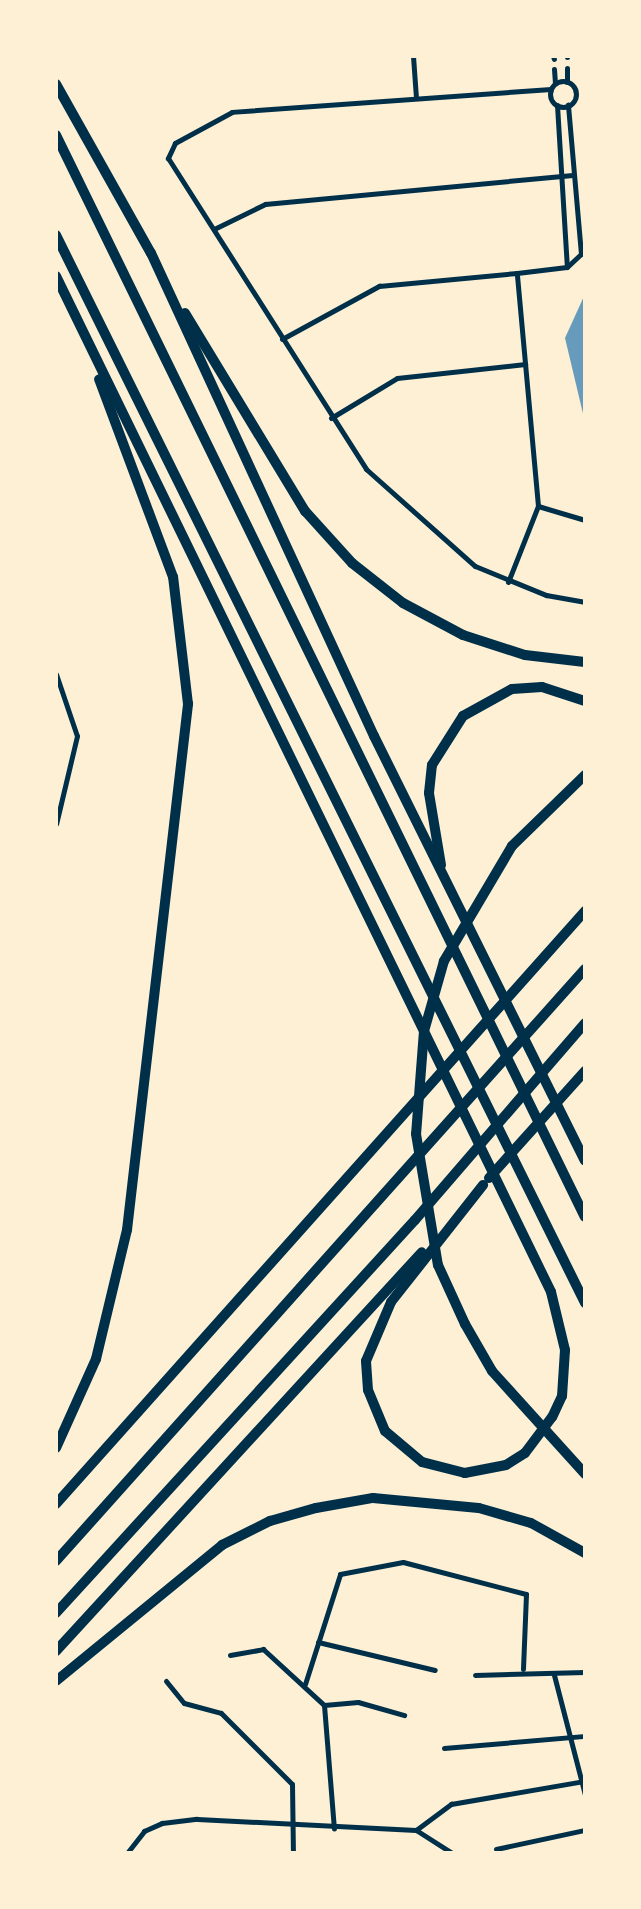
<!DOCTYPE html>
<style>
body{margin:0}
#map{position:relative;width:641px;height:1909px;overflow:hidden;background:#fdf0d5;font-family:Arial,sans-serif}
div>[style]{position:absolute}
.water>*{inset:0;background:#669bbc}
.minor>*{height:5px;margin:-2.5px;padding:0 2.5px;transform-origin:2.5px;border-radius:2.5px;background:#003049}
.minor>.ring{margin:-2.5px;padding:0;box-sizing:content-box;background:none;border:5px solid #003049;border-radius:50%}
.motorway>*{height:10px;margin:-5px;padding:0 5px;transform-origin:5px;border-radius:5px;background:#003049}
span{translate:-50% -50%;white-space:nowrap;text-align:center;line-height:1.15;-webkit-text-stroke:7px #fdf0d5;paint-order:stroke}
.frame{position:absolute;inset:0;border:58px solid #fdf0d5;pointer-events:none}
</style>
<div id="map">
<div class="water">
<i style="clip-path:polygon(585px 294px,585px 422px,565px 338px)"></i>
</div>
<div class="minor">
<i style="left:413px;top:56px;width:42px;rotate:85.9deg"></i>
<i style="left:553px;top:56px;width:3px;rotate:72deg"></i>
<i style="left:567px;top:56px;width:1px;rotate:90deg"></i>
<i style="left:554px;top:69px;width:14px;rotate:86deg"></i>
<i class="ring" style="left:550px;top:81px;width:21px;height:21px"></i>
<i style="left:567px;top:82px;width:14px;rotate:-90deg"></i>
<i style="left:551px;top:89px;width:320px;rotate:175.9deg"></i>
<i style="left:232px;top:112px;width:65px;rotate:151.5deg"></i>
<i style="left:175px;top:143px;width:17px;rotate:115deg"></i>
<i style="left:168px;top:158px;width:369px;rotate:57.5deg"></i>
<i style="left:366px;top:469px;width:146px;rotate:41.7deg"></i>
<i style="left:475px;top:566px;width:77px;rotate:22.2deg"></i>
<i style="left:546px;top:595px;width:40px;rotate:10deg"></i>
<i style="left:557px;top:105px;width:162px;rotate:86.5deg"></i>
<i style="left:214px;top:229px;width:57px;rotate:-26.1deg"></i>
<i style="left:265px;top:204px;width:309px;rotate:-5.4deg"></i>
<i style="left:282px;top:339px;width:111px;rotate:-28.7deg"></i>
<i style="left:379px;top:286px;width:139px;rotate:-5.4deg"></i>
<i style="left:331px;top:418px;width:77px;rotate:-31.2deg"></i>
<i style="left:397px;top:378px;width:129px;rotate:-6.2deg"></i>
<i style="left:538px;top:506px;width:49px;rotate:16.6deg"></i>
<i style="left:508px;top:582px;width:82px;rotate:-68.5deg"></i>
<i style="left:538px;top:506px;width:234px;rotate:-95.2deg"></i>
<i style="left:517px;top:273px;width:50px;rotate:-6.8deg"></i>
<i style="left:567px;top:267px;width:19px;rotate:-43deg"></i>
<i style="left:581px;top:254px;width:150px;rotate:-95deg"></i>
<i style="left:56px;top:674px;width:65px;rotate:71.3deg"></i>
<i style="left:77px;top:736px;width:90px;rotate:103.4deg"></i>
<i style="left:318px;top:1642px;width:120px;rotate:13.5deg"></i>
<i style="left:230px;top:1655px;width:34px;rotate:-10deg"></i>
<i style="left:263px;top:1649px;width:83px;rotate:42.6deg"></i>
<i style="left:324px;top:1705px;width:124px;rotate:85.4deg"></i>
<i style="left:475px;top:1675px;width:110px;rotate:-1.6deg"></i>
<i style="left:554px;top:1675px;width:124px;rotate:75.5deg"></i>
<i style="left:166px;top:1681px;width:28px;rotate:51deg"></i>
<i style="left:184px;top:1703px;width:38px;rotate:15deg"></i>
<i style="left:221px;top:1713px;width:100px;rotate:45deg"></i>
<i style="left:292px;top:1784px;width:69px;rotate:89.2deg"></i>
<i style="left:305px;top:1684px;width:115px;rotate:-72.3deg"></i>
<i style="left:340px;top:1574px;width:64px;rotate:-10.8deg"></i>
<i style="left:403px;top:1562px;width:127px;rotate:14.6deg"></i>
<i style="left:526px;top:1594px;width:75px;rotate:92.3deg"></i>
<i style="left:324px;top:1705px;width:34px;rotate:-5deg"></i>
<i style="left:358px;top:1702px;width:48px;rotate:15.8deg"></i>
<i style="left:444px;top:1748px;width:142px;rotate:-4.9deg"></i>
<i style="left:416px;top:1830px;width:44px;rotate:-36.6deg"></i>
<i style="left:451px;top:1804px;width:130px;rotate:-9.8deg"></i>
<i style="left:496px;top:1849px;width:91px;rotate:-12.1deg"></i>
<i style="left:127px;top:1853px;width:28px;rotate:-52deg"></i>
<i style="left:144px;top:1831px;width:20px;rotate:-24deg"></i>
<i style="left:162px;top:1823px;width:35px;rotate:-7deg"></i>
<i style="left:197px;top:1819px;width:219px;rotate:2.9deg"></i>
<i style="left:416px;top:1830px;width:43px;rotate:32.6deg"></i>
</div>
<div class="motorway">
<i style="left:56px;top:84px;width:194px;rotate:60.7deg"></i>
<i style="left:151px;top:253px;width:532px;rotate:65.22deg"></i>
<i style="left:374px;top:736px;width:474px;rotate:63.6deg"></i>
<i style="left:56px;top:135px;width:1204px;rotate:63.95deg"></i>
<i style="left:56px;top:235px;width:1192px;rotate:63.65deg"></i>
<i style="left:56px;top:276px;width:1130px;rotate:64.02deg"></i>
<i style="left:551px;top:1292px;width:60px;rotate:76.4deg"></i>
<i style="left:565px;top:1350px;width:46px;rotate:93.7deg"></i>
<i style="left:562px;top:1396px;width:23px;rotate:115deg"></i>
<i style="left:552px;top:1417px;width:45px;rotate:126.9deg"></i>
<i style="left:525px;top:1453px;width:22px;rotate:148deg"></i>
<i style="left:506px;top:1465px;width:42px;rotate:169deg"></i>
<i style="left:465px;top:1473px;width:44px;rotate:-165.7deg"></i>
<i style="left:422px;top:1462px;width:48px;rotate:-140deg"></i>
<i style="left:385px;top:1431px;width:44px;rotate:-112.5deg"></i>
<i style="left:368px;top:1390px;width:29px;rotate:-94deg"></i>
<i style="left:366px;top:1361px;width:64px;rotate:-67deg"></i>
<i style="left:391px;top:1302px;width:149px;rotate:-51.8deg"></i>
<i style="left:185px;top:313px;width:232px;rotate:58.8deg"></i>
<i style="left:305px;top:511px;width:70px;rotate:47.9deg"></i>
<i style="left:352px;top:563px;width:65px;rotate:38.1deg"></i>
<i style="left:403px;top:603px;width:68px;rotate:28.1deg"></i>
<i style="left:463px;top:635px;width:65px;rotate:17.9deg"></i>
<i style="left:525px;top:655px;width:60px;rotate:6.7deg"></i>
<i style="left:585px;top:775px;width:102px;rotate:135.8deg"></i>
<i style="left:512px;top:846px;width:134px;rotate:120.6deg"></i>
<i style="left:444px;top:961px;width:73px;rotate:105.9deg"></i>
<i style="left:424px;top:1031px;width:103px;rotate:94.4deg"></i>
<i style="left:416px;top:1134px;width:133px;rotate:80.5deg"></i>
<i style="left:438px;top:1265px;width:65px;rotate:65.4deg"></i>
<i style="left:465px;top:1324px;width:54px;rotate:60.1deg"></i>
<i style="left:492px;top:1371px;width:139px;rotate:47.9deg"></i>
<i style="left:441px;top:865px;width:73px;rotate:-99.5deg"></i>
<i style="left:429px;top:793px;width:28px;rotate:-84deg"></i>
<i style="left:432px;top:765px;width:58px;rotate:-57.7deg"></i>
<i style="left:463px;top:716px;width:56px;rotate:-28.9deg"></i>
<i style="left:512px;top:689px;width:30px;rotate:-4deg"></i>
<i style="left:542px;top:687px;width:45px;rotate:18deg"></i>
<i style="left:489px;top:1178px;width:144px;rotate:-48.1deg"></i>
<i style="left:56px;top:1448px;width:98px;rotate:-65.8deg"></i>
<i style="left:96px;top:1359px;width:133px;rotate:-76.5deg"></i>
<i style="left:127px;top:1230px;width:530px;rotate:-83.38deg"></i>
<i style="left:188px;top:704px;width:128px;rotate:-96.7deg"></i>
<i style="left:173px;top:577px;width:211px;rotate:-110.5deg"></i>
<i style="left:56px;top:1504px;width:795px;rotate:-48.26deg"></i>
<i style="left:56px;top:1561px;width:794px;rotate:-48.22deg"></i>
<i style="left:56px;top:1613px;width:532px;rotate:-47.59deg"></i>
<i style="left:415px;top:1220px;width:260px;rotate:-49.2deg"></i>
<i style="left:56px;top:1651px;width:541px;rotate:-47.47deg"></i>
<i style="left:56px;top:1681px;width:215px;rotate:-39.3deg"></i>
<i style="left:222px;top:1545px;width:54px;rotate:-26.6deg"></i>
<i style="left:270px;top:1521px;width:48px;rotate:-15.8deg"></i>
<i style="left:316px;top:1508px;width:58px;rotate:-10deg"></i>
<i style="left:373px;top:1498px;width:106px;rotate:5.4deg"></i>
<i style="left:479px;top:1508px;width:54px;rotate:16.1deg"></i>
<i style="left:531px;top:1523px;width:62px;rotate:29.1deg"></i>
</div>
<div class="frame"></div>
</div>
